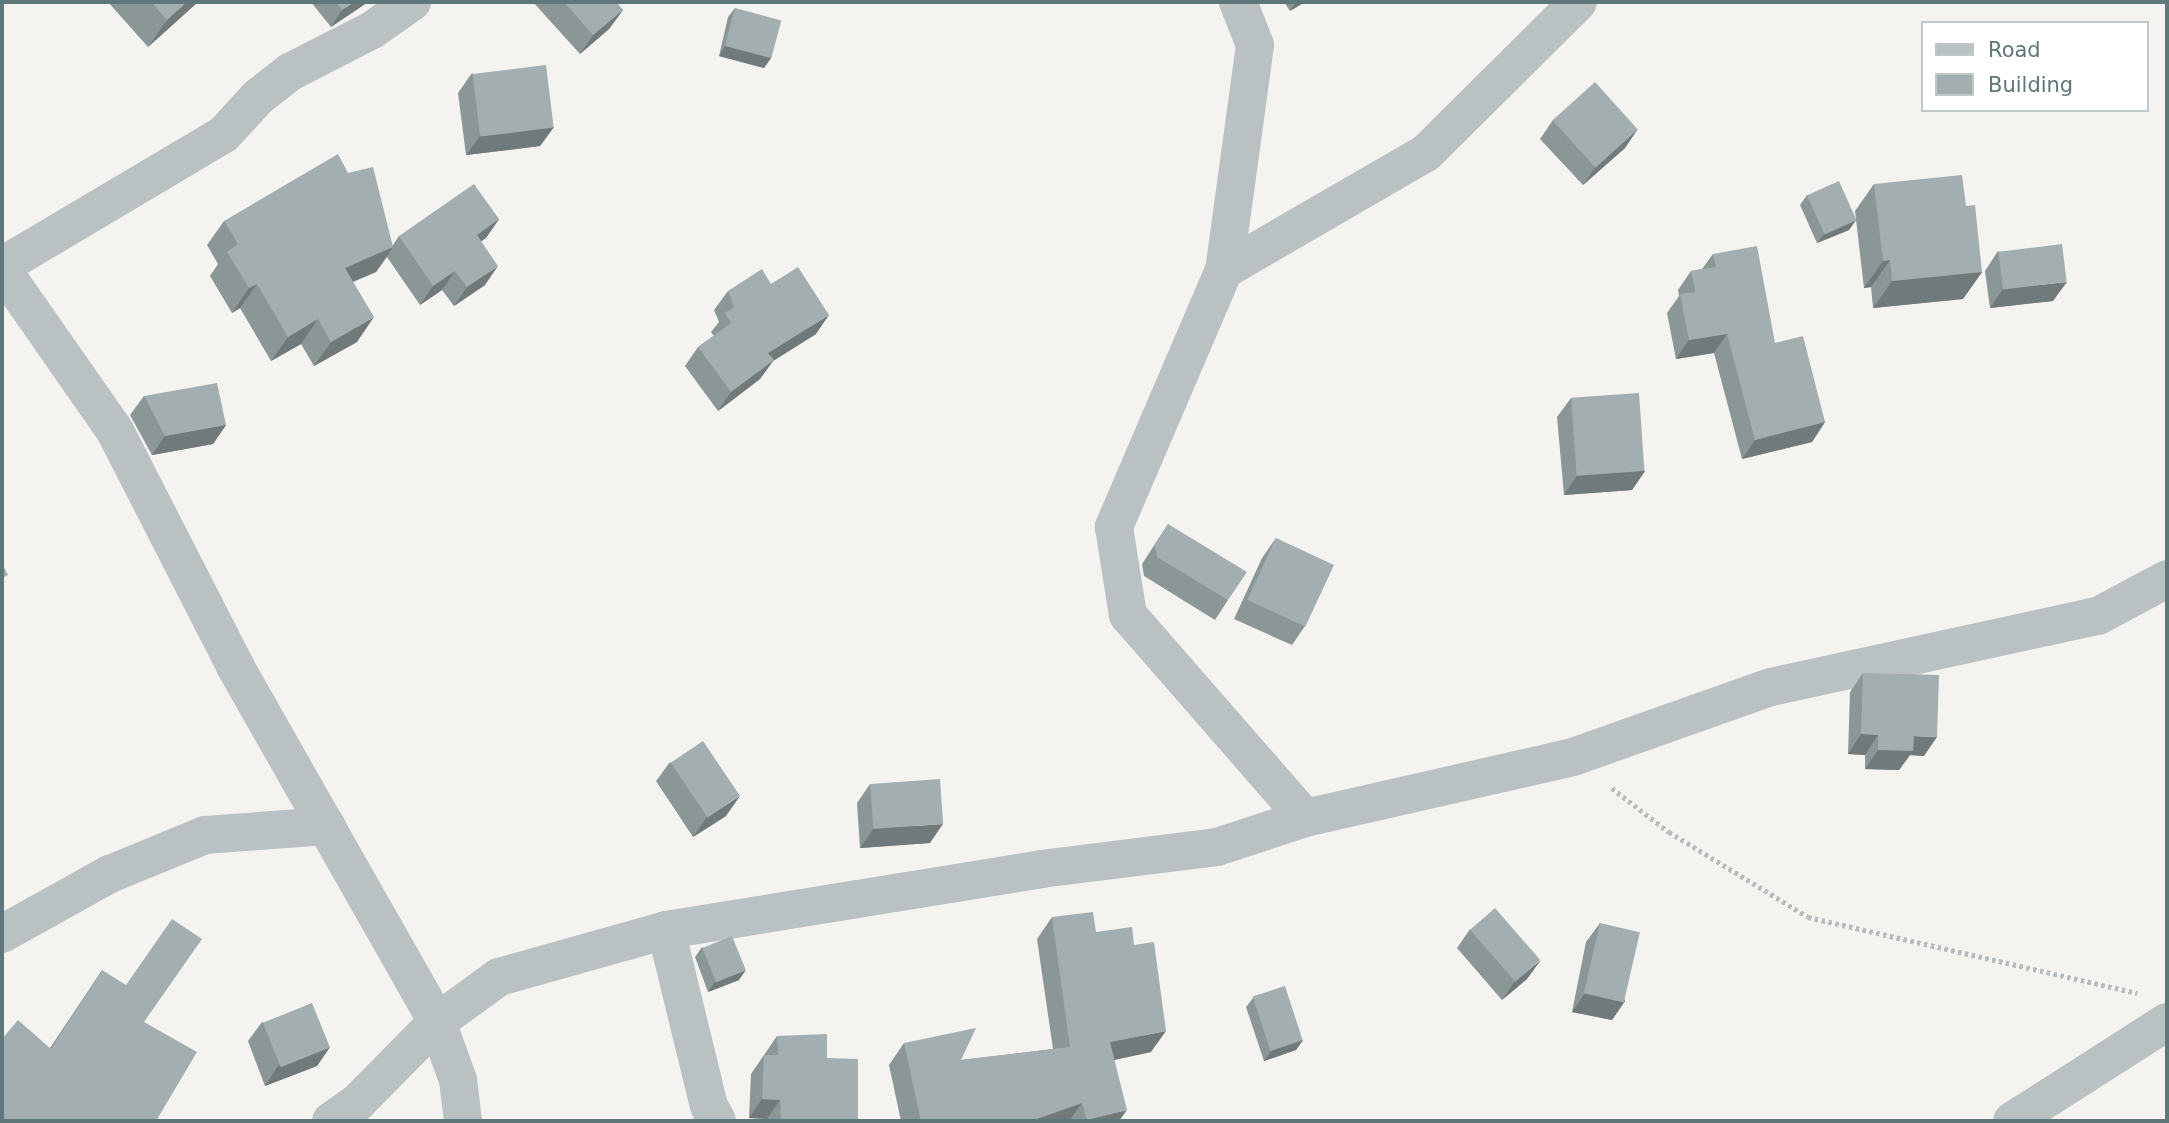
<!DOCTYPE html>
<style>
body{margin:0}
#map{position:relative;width:2169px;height:1123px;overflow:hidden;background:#f4f3f0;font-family:"DejaVu Sans",sans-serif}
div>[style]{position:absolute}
.path>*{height:4.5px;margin-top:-2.25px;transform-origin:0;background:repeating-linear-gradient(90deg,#b7bbbc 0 3.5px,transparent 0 7px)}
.street>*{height:38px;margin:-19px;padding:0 19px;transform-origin:19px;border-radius:19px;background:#bac1c3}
.wall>*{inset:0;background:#8b9697}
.shaded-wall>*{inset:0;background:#717a7b}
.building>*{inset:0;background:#a2aeb0;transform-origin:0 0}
span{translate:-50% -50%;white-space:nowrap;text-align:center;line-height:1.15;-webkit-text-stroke:7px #fff;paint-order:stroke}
.frame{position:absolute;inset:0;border:4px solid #5f777b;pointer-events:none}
.legend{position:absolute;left:1921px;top:21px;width:228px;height:91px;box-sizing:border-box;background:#fff;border:2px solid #bfc9ca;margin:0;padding:9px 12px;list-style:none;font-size:21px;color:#5f777b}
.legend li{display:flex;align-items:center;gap:14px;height:35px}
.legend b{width:35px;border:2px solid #bfc9ca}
</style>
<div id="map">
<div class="path">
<i style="left:1612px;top:788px;width:72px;rotate:37.7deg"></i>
<i style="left:1669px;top:832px;width:163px;rotate:31.4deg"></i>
<i style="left:1808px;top:917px;width:338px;rotate:13deg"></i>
</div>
<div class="street">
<i style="left:1238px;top:2px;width:46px;rotate:68.4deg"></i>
<i style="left:1255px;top:45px;width:227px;rotate:97.8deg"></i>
<i style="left:1224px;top:270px;width:280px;rotate:113.2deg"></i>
<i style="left:1114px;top:527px;width:89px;rotate:81deg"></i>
<i style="left:1128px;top:615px;width:269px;rotate:48.9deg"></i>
<i style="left:2px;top:266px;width:258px;rotate:-30.7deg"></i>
<i style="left:224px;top:134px;width:50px;rotate:-47.4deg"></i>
<i style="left:258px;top:97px;width:41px;rotate:-38deg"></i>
<i style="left:290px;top:72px;width:92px;rotate:-27.1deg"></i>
<i style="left:372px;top:30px;width:49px;rotate:-35deg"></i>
<i style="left:2px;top:269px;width:198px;rotate:55.1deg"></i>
<i style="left:115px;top:431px;width:264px;rotate:62.9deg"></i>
<i style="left:235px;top:666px;width:409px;rotate:60.4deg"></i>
<i style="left:437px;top:1022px;width:62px;rotate:70.1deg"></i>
<i style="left:458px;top:1080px;width:41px;rotate:83deg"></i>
<i style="left:1224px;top:270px;width:233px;rotate:-30.1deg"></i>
<i style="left:1426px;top:153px;width:214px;rotate:-44.8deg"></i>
<i style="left:666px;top:930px;width:181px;rotate:76.3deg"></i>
<i style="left:709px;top:1106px;width:17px;rotate:62deg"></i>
<i style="left:2px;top:934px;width:124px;rotate:-29.1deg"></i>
<i style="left:110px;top:874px;width:103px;rotate:-22.3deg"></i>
<i style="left:205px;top:835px;width:122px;rotate:-4.2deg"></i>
<i style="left:331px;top:1121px;width:33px;rotate:-35deg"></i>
<i style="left:358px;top:1102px;width:112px;rotate:-45.4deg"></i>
<i style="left:437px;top:1022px;width:77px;rotate:-36deg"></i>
<i style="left:499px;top:977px;width:173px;rotate:-15.7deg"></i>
<i style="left:666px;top:930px;width:380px;rotate:-9.2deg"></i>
<i style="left:1041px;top:869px;width:177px;rotate:-7.1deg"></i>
<i style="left:1217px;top:847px;width:93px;rotate:-18.2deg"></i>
<i style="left:1305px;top:818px;width:275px;rotate:-12.8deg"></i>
<i style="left:1573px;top:757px;width:210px;rotate:-19.5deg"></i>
<i style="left:1771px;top:687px;width:335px;rotate:-12.3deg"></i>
<i style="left:2098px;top:616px;width:78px;rotate:-28.2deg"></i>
<i style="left:2012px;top:1121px;width:184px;rotate:-32.6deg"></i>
</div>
<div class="wall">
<i style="clip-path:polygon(108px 2px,198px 2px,148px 47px)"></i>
<i style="clip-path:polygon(311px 2px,368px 2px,331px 27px)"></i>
<i style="clip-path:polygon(533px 2px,616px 2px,623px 10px,609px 29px,580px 54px)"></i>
<i style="clip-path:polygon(1284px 2px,1305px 2px,1290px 11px)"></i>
<i style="clip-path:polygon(735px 8px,771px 58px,764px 68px,719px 56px,728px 17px)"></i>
<i style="clip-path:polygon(472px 73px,554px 127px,540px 146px,466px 155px,458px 93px)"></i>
<i style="clip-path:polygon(1553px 120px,1625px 148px,1583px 185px,1540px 139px)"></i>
<i style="clip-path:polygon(1874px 184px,1966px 206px,1982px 272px,1963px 299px,1873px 308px,1871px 287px,1864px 288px,1855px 211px)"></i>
<i style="clip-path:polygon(1807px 195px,1856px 220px,1849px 230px,1817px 243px,1800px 205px)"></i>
<i style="clip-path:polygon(499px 219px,486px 238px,481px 241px,485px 285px,454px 306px,442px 290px,420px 305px,387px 257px,376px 272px,353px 282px,357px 342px,314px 366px,301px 344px,271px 361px,240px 308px,232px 313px,210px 276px,218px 264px,207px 245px,224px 221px,393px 245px,399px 236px)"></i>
<i style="clip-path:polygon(1998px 251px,2053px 301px,1990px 308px,1985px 271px)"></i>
<i style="clip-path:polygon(1713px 254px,1775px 343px,1825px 422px,1812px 442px,1742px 459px,1714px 353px,1676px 359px,1667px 313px,1679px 296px,1678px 290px,1691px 271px,1702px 269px)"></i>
<i style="clip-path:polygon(771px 284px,816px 334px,773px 361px,760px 379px,718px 411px,685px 366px,698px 347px,714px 336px,711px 332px,719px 322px,714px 310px,728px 291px)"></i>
<i style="clip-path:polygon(144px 396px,226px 425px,213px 444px,152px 455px,130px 415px)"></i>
<i style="clip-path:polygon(1571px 398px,1645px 471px,1632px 490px,1564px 495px,1557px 417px)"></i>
<i style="clip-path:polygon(1168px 524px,1228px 600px,1215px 620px,1144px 576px,1142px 564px)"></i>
<i style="clip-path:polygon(1276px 538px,1305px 626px,1292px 645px,1234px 619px,1262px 558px)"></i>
<i style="clip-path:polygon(1863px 673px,1924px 756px,1910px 755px,1899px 770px,1865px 769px,1865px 755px,1848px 754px,1850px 692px)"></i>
<i style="clip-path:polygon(670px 762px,726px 816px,693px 837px,656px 781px)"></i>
<i style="clip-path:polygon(870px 784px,930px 843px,860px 848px,857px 803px)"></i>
<i style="clip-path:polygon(1052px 917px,1096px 932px,1151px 1052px,1114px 1060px,1119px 1121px,901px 1121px,889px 1065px,904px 1043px,961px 1060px,1053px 1049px,1037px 939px)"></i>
<i style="clip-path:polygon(1600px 923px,1625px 1001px,1612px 1020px,1572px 1012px,1586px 942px)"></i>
<i style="clip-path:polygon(1470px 929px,1527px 979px,1502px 1000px,1457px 948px)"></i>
<i style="clip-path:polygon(702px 947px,739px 980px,708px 992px,695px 957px)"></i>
<i style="clip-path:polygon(102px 970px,144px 1022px,156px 1121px,50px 1048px)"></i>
<i style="clip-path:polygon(1253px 998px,1303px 1040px,1296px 1050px,1264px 1061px,1246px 1007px)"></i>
<i style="clip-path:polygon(262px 1022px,330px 1047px,317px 1066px,265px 1086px,248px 1041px)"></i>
<i style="clip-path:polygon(777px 1036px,827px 1058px,858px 1121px,767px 1121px,767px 1119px,749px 1118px,751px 1074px)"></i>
</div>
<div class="shaded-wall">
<i style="clip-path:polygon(187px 2px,198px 2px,148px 47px,167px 20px)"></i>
<i style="clip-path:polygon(355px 2px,368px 2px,331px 27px,342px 10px)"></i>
<i style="clip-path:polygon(1296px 2px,1305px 2px,1290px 11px)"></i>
<i style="clip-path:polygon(623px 10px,609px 29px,580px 54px,593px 35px)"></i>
<i style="clip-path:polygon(725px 46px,771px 58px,764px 68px,719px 56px)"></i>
<i style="clip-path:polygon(554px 127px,540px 146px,466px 155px,480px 136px)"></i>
<i style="clip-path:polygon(1638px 129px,1625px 148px,1583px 185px,1596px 166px)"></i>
<i style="clip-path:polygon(499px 219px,486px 238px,463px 254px,477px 235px)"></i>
<i style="clip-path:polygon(1856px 220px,1849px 230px,1817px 243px,1824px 234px)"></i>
<i style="clip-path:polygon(393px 247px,376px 272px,328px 292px,345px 268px)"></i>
<i style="clip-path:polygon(1890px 260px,1871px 287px,1864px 288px,1883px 261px)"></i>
<i style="clip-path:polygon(498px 266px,485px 285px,454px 306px,467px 287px)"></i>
<i style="clip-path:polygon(455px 271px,442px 290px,420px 305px,433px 286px)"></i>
<i style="clip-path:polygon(1982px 272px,1963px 299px,1873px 308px,1892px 281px)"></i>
<i style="clip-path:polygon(2067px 282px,2053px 301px,1990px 308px,2003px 289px)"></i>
<i style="clip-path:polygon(257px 284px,240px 308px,232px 313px,249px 288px)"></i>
<i style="clip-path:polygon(829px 315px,816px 334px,773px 361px,760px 379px,718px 411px,731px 392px,768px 353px)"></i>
<i style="clip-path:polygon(374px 317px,357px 342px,314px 366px,331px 342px)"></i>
<i style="clip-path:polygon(318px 319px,301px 344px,271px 361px,288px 337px)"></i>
<i style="clip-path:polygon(1727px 334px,1714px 353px,1676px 359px,1689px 340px)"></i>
<i style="clip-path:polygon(1825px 422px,1812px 442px,1742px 459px,1755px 440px)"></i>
<i style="clip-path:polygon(226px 425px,213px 444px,152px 455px,165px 436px)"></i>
<i style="clip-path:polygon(1645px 471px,1632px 490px,1564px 495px,1577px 476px)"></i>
<i style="clip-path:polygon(1861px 734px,1878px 735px,1865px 755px,1848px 754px)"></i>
<i style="clip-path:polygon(1914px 736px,1937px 737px,1924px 756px,1910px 755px,1899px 770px,1865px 769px,1878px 750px)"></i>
<i style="clip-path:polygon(740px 796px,726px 816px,693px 837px,706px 818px)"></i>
<i style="clip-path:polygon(943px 824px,930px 843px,860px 848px,873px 829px)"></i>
<i style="clip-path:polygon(1541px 960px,1527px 979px,1502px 1000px,1515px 981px)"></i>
<i style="clip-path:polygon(746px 970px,739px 980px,708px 992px,715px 982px)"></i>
<i style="clip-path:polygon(1585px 993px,1625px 1001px,1612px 1020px,1572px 1012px)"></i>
<i style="clip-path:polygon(1166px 1031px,1151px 1052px,1095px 1064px,1110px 1042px)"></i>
<i style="clip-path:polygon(1303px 1040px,1296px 1050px,1264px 1061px,1271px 1051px)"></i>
<i style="clip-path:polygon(330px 1047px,317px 1066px,265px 1086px,278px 1066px)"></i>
<i style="clip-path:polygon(762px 1099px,780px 1100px,767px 1119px,749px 1118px)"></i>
<i style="clip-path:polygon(1082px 1103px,1069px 1121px,1031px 1121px)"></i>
<i style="clip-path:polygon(1127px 1110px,1119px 1121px,1086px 1121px,1087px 1120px)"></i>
</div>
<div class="building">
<i style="clip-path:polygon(151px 2px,187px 2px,167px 20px)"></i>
<i style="clip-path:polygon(335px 2px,355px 2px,342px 10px)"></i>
<i style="clip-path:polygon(564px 2px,616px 2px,623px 10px,593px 35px)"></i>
<i style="left:735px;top:8px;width:48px;height:39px;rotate:15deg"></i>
<i style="left:546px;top:65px;width:63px;height:74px;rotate:83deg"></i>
<i style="left:1595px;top:82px;width:64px;height:57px;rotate:48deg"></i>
<i style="clip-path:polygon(338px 154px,348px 173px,373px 167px,393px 247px,345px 268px,374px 317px,331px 342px,318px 319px,288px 337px,257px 284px,249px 288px,227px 252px,238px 244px,224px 221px)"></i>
<i style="clip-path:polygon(1962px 175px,1966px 206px,1975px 205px,1982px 272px,1892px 281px,1890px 260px,1883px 261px,1874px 184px)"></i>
<i style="left:1839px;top:181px;width:43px;height:35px;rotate:66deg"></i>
<i style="clip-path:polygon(474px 184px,499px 219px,477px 235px,498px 266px,467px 287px,455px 271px,433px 286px,399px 236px)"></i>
<i style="left:2062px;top:244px;width:38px;height:64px;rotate:83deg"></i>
<i style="clip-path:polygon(1757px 246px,1775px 343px,1803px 336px,1825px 422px,1755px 440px,1727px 334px,1689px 340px,1680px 294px,1695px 292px,1691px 271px,1716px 267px,1713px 254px)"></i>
<i style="clip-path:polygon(798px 267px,829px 315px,768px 353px,774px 360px,731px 392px,698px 347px,731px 323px,725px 313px,734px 307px,728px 291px,762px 269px,771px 284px)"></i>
<i style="clip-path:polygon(217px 383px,226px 425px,165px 436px,144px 396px)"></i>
<i style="left:1639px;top:393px;width:78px;height:68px;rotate:86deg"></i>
<i style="clip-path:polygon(1168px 524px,1247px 572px,1228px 600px,1157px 557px,1155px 545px)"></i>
<i style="left:1276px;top:538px;width:64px;height:68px;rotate:25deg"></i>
<i style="clip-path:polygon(2px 563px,8px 575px,2px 578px)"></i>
<i style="clip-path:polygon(1863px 673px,1939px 675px,1937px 737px,1914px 736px,1913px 751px,1878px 750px,1878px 735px,1861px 734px)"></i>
<i style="left:703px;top:741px;width:66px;height:39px;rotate:56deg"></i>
<i style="left:940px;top:779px;width:45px;height:70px;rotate:86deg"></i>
<i style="left:1495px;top:908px;width:69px;height:33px;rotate:49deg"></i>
<i style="clip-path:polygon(1093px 912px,1096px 932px,1132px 927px,1134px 945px,1154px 942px,1166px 1031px,1110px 1042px,1127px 1110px,1087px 1120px,1082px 1103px,1031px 1121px,921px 1121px,904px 1043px,976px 1028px,961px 1060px,1070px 1047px,1052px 917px)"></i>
<i style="clip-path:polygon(172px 919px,202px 939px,144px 1022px,197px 1052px,156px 1121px,2px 1121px,2px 1039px,18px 1020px,51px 1049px,102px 970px,126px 985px)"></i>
<i style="left:1600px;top:923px;width:41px;height:72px;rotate:13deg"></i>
<i style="left:732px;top:936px;width:37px;height:32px;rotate:68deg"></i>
<i style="left:1285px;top:986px;width:57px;height:34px;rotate:72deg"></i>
<i style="left:312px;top:1003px;width:48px;height:53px;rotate:68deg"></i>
<i style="clip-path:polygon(827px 1034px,827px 1058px,858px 1059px,858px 1121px,781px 1121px,780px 1100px,762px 1099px,764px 1055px,778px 1055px,777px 1036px)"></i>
</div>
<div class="frame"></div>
<ul class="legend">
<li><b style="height:9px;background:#bac1c3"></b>Road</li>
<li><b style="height:19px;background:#a2aeb0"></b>Building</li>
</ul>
</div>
